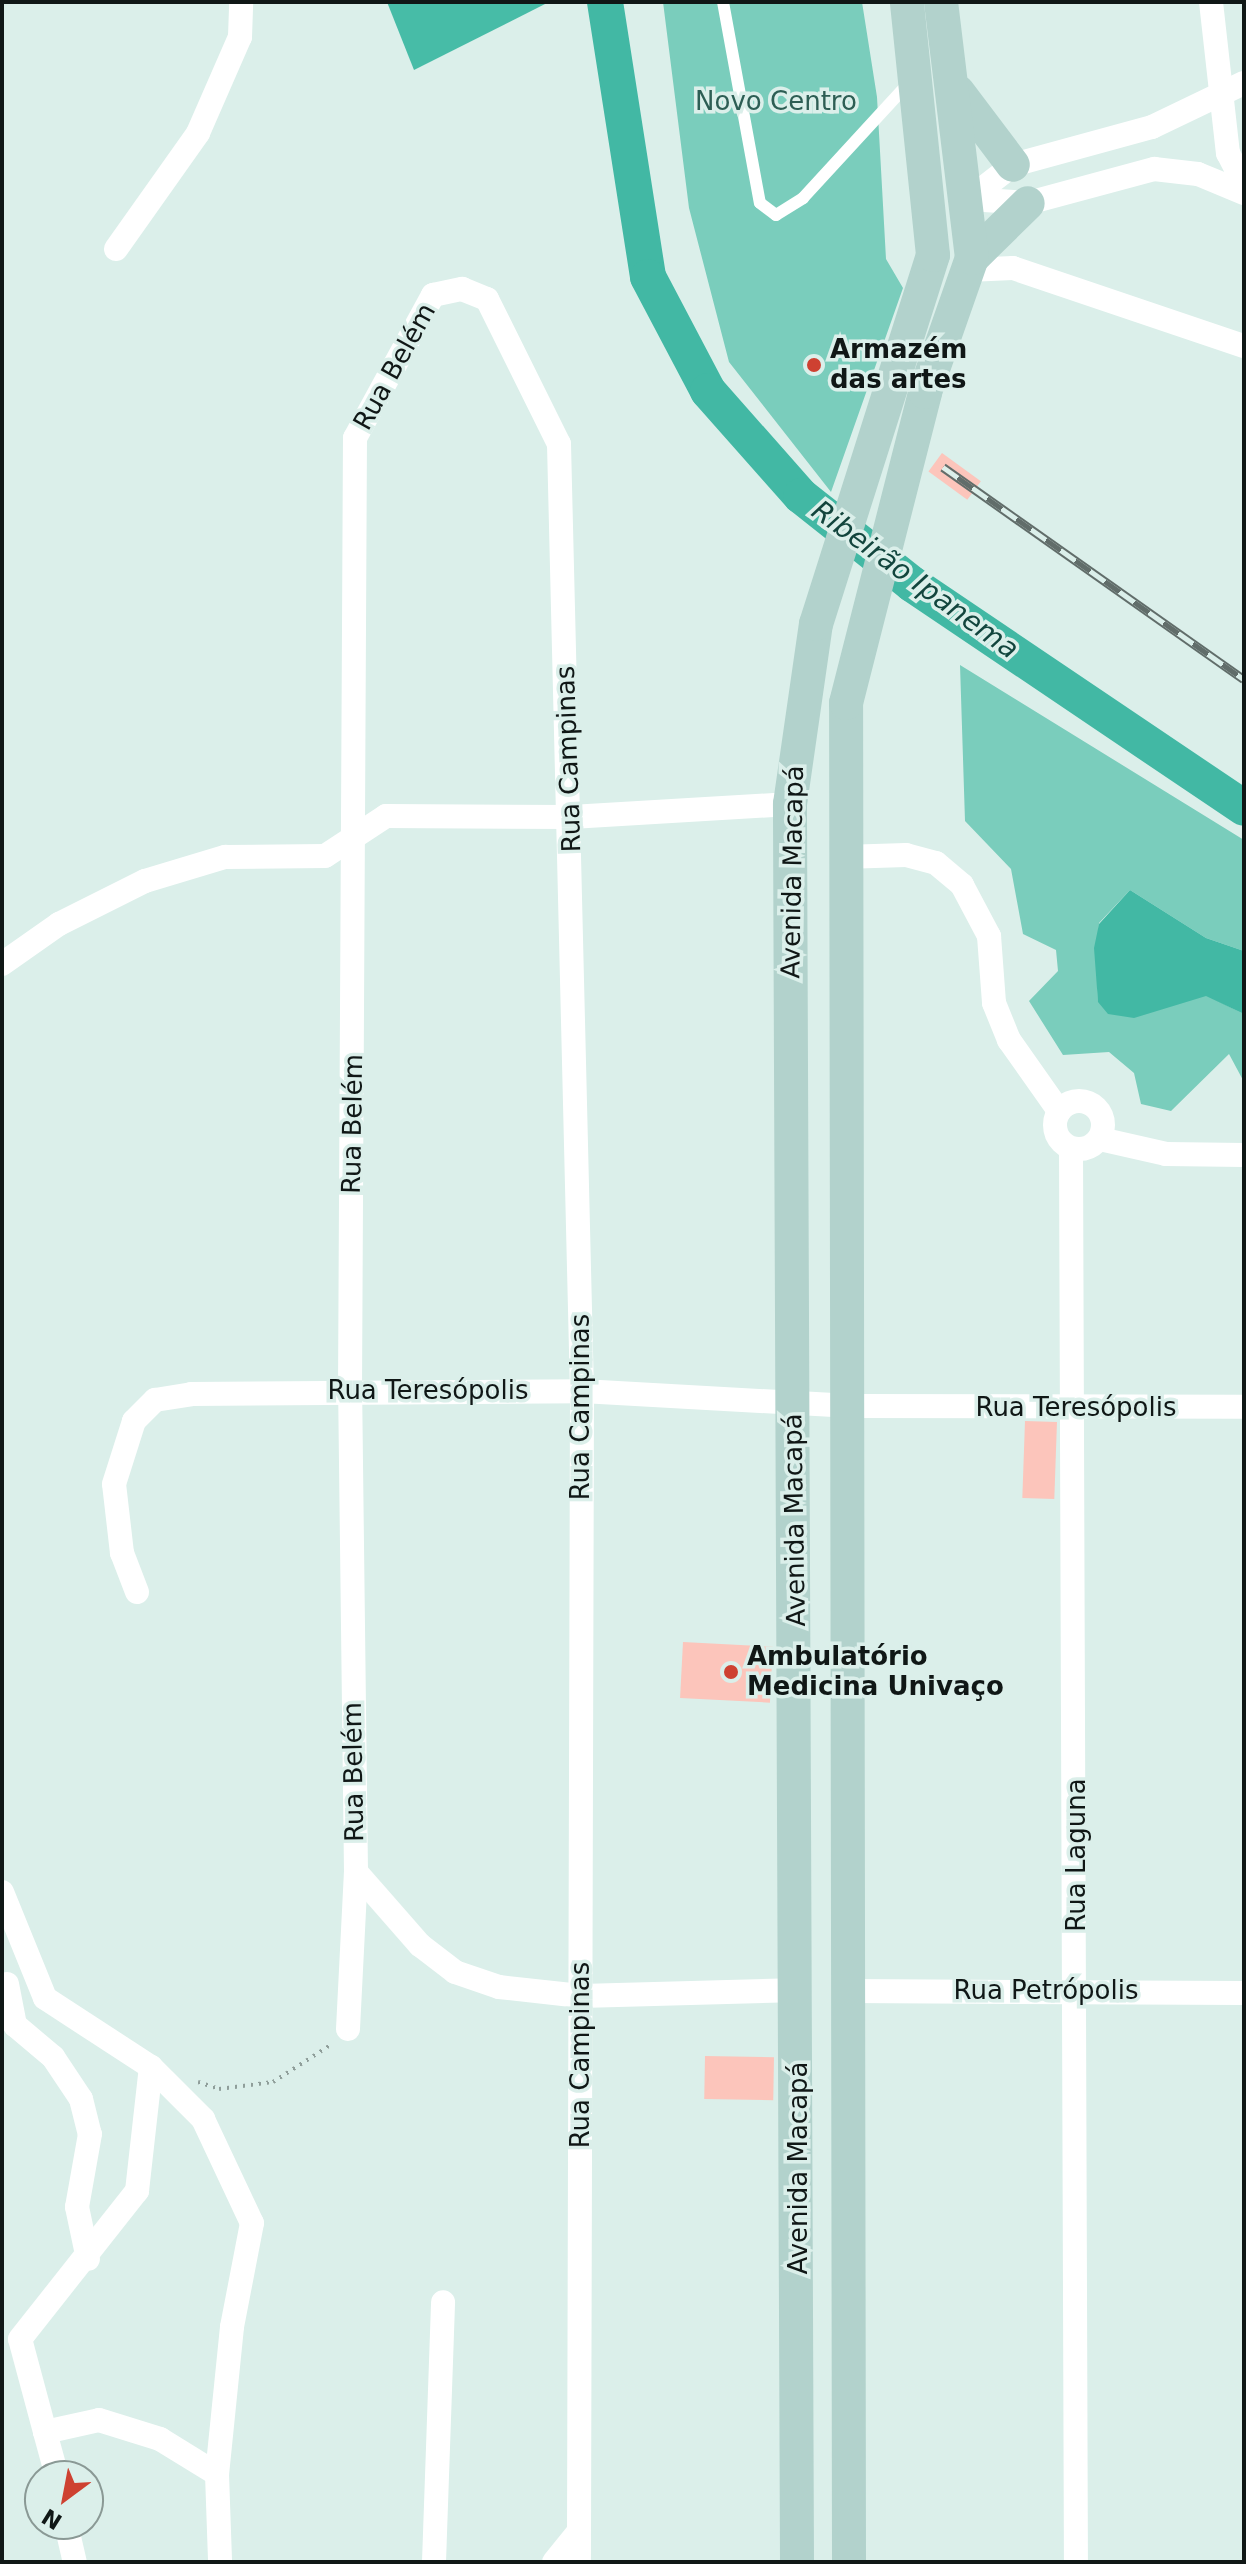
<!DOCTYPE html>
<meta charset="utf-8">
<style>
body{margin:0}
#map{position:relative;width:1246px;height:2564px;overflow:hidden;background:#dbefea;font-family:"DejaVu Sans",sans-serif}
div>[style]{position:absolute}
.green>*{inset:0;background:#7acdbc}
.forest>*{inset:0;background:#47bca7}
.water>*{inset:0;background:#42b8a4}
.river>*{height:36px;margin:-18px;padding:0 18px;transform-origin:18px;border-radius:18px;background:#42b8a4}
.building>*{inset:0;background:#fcc5bb;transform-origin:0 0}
.path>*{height:4px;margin-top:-2px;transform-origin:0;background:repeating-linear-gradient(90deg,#8f9e9a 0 2px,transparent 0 8px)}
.service>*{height:12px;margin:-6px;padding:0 6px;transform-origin:6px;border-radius:6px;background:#fff}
.minor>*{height:24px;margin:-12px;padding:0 12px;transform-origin:12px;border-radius:12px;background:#fff}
.minor>.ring{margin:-12px;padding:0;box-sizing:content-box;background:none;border:24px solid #fff;border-radius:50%}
.secondary>*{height:34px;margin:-17px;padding:0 17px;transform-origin:17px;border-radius:17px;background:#b2d2cc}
.rail>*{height:9px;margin-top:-4.5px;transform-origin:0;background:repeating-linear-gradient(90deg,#dbefea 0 18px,#616d6a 0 36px);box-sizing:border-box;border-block:2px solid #616d6a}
.dots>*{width:22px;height:22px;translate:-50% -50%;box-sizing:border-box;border:4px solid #dbefea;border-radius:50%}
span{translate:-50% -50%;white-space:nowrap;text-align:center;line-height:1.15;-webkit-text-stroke:7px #dbefea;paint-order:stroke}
.park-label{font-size:26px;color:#2d5e54}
.poi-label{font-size:26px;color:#101716;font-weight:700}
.left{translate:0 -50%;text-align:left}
.street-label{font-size:26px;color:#101716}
.water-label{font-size:28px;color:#12453d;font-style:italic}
.frame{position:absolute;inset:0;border:4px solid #101716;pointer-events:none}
.north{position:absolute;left:24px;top:2460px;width:80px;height:80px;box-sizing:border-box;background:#dbefea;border:2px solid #8a9995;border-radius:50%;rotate:212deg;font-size:22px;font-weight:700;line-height:32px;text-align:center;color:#101716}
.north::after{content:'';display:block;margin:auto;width:28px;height:36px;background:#ce4131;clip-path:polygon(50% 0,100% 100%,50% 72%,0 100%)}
</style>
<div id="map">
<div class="green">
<i style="clip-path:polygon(663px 2px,862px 2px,877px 97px,886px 259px,903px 288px,831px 492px,729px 362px,689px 208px)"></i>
<i style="clip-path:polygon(960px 665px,1244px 840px,1244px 951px,1206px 938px,1130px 890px,1099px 923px,1097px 975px,1098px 1002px,1173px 1005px,1206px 995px,1244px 1014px,1244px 1082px,1229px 1054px,1171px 1111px,1141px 1104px,1134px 1073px,1109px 1052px,1063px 1055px,1029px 1001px,1058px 971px,1056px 950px,1023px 934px,1011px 869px,965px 821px)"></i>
</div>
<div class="forest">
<i style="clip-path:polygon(387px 2px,549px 2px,414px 70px)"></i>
</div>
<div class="water">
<i style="clip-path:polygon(1130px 890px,1206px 938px,1244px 951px,1244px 1014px,1206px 996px,1134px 1018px,1108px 1014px,1098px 1002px,1094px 948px,1099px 924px)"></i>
</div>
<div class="river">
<i style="left:605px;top:2px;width:278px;rotate:81.1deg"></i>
<i style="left:648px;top:277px;width:129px;rotate:62.2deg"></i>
<i style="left:708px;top:391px;width:140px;rotate:48.5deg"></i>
<i style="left:801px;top:496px;width:142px;rotate:38.4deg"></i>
<i style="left:912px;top:584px;width:400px;rotate:34deg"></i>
</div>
<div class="building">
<i style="left:942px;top:453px;width:48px;height:23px;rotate:36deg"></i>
<i style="left:1025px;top:1421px;width:32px;height:77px;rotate:2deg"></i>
<i style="left:683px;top:1642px;width:90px;height:56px;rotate:3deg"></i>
<i style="left:705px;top:2056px;width:69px;height:43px;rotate:1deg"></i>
</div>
<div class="path">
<i style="left:198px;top:2082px;width:22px;rotate:18deg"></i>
<i style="left:219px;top:2089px;width:54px;rotate:-7.4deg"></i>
<i style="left:273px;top:2082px;width:70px;rotate:-32.8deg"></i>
</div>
<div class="service">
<i style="left:723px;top:2px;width:204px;rotate:79.6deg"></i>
<i style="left:760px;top:203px;width:20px;rotate:37deg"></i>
<i style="left:776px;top:215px;width:32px;rotate:-32deg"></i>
<i style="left:803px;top:198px;width:155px;rotate:-47.4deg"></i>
</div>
<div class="minor">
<i style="left:1211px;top:2px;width:152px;rotate:83.6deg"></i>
<i style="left:1228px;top:153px;width:36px;rotate:63deg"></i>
<i style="left:969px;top:199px;width:56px;rotate:-37.7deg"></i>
<i style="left:1013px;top:165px;width:144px;rotate:-15.3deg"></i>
<i style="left:1152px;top:127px;width:102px;rotate:-25.6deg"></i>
<i style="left:969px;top:199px;width:59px;rotate:3.9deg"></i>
<i style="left:1028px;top:203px;width:131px;rotate:-15.1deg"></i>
<i style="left:1154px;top:169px;width:44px;rotate:6.5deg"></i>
<i style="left:1198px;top:174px;width:50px;rotate:22.4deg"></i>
<i style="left:116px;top:249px;width:142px;rotate:-54.7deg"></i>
<i style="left:198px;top:133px;width:105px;rotate:-66.4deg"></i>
<i style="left:240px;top:37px;width:35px;rotate:-88deg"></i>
<i style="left:968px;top:270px;width:45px;rotate:-2.5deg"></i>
<i style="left:1013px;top:268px;width:244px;rotate:18.7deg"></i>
<i style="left:843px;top:857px;width:63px;rotate:-1.8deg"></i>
<i style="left:906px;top:855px;width:31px;rotate:15deg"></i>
<i style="left:936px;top:863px;width:34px;rotate:40deg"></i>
<i style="left:962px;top:885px;width:58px;rotate:62.1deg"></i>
<i style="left:989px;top:936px;width:67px;rotate:85.7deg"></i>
<i style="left:994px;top:1003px;width:40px;rotate:68deg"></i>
<i style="left:1009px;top:1040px;width:87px;rotate:54.8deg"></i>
<i style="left:2px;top:964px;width:70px;rotate:-35.1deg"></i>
<i style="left:59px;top:924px;width:96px;rotate:-26.6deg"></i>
<i style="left:145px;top:881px;width:84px;rotate:-16.7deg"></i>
<i style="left:225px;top:857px;width:100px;rotate:-0.6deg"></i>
<i style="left:325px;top:856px;width:73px;rotate:-33.3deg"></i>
<i style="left:386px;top:816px;width:185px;rotate:0.3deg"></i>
<i style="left:571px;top:817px;width:219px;rotate:-3.4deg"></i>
<i class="ring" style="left:1055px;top:1101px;width:24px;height:24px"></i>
<i style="left:1100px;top:1139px;width:68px;rotate:12.8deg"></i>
<i style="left:1166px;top:1154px;width:78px;rotate:0.7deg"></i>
<i style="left:1071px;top:1149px;width:1413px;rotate:89.8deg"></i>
<i style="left:137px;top:1592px;width:42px;rotate:-111deg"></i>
<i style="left:122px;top:1553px;width:69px;rotate:-96.6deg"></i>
<i style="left:114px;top:1484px;width:66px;rotate:-72.4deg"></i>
<i style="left:134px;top:1421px;width:30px;rotate:-45deg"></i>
<i style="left:155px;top:1400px;width:36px;rotate:-9deg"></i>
<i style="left:191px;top:1394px;width:391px;rotate:-0.4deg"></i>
<i style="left:582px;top:1391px;width:270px;rotate:3.2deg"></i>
<i style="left:852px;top:1406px;width:392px;rotate:0.1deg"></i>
<i style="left:356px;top:1872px;width:97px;rotate:48.8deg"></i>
<i style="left:420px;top:1945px;width:44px;rotate:37.6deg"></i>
<i style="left:455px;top:1972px;width:46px;rotate:18.8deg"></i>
<i style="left:499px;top:1987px;width:82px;rotate:6.3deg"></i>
<i style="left:581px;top:1996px;width:218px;rotate:-1.6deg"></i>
<i style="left:2px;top:1892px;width:114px;rotate:67.9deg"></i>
<i style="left:45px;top:1998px;width:126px;rotate:33.1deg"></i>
<i style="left:151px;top:2067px;width:74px;rotate:45deg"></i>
<i style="left:203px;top:2119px;width:115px;rotate:64.8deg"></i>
<i style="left:252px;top:2223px;width:106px;rotate:100.9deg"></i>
<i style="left:232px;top:2327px;width:148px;rotate:95.8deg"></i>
<i style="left:217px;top:2474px;width:88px;rotate:88deg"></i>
<i style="left:7px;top:1984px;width:42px;rotate:79deg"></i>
<i style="left:15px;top:2025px;width:50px;rotate:40.1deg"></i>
<i style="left:53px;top:2057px;width:50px;rotate:56.3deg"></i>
<i style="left:81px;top:2099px;width:36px;rotate:76deg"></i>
<i style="left:90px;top:2134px;width:74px;rotate:100.1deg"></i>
<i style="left:77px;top:2207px;width:53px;rotate:78.1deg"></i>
<i style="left:848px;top:1991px;width:396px;rotate:0.3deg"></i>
<i style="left:348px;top:2029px;width:157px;rotate:-87.1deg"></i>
<i style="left:356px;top:1872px;width:481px;rotate:-90.7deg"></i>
<i style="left:350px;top:1391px;width:953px;rotate:-89.7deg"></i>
<i style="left:355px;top:438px;width:163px;rotate:-61.4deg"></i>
<i style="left:433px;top:295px;width:30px;rotate:-12deg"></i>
<i style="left:462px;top:289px;width:27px;rotate:22deg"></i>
<i style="left:487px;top:299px;width:162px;rotate:63.6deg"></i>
<i style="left:559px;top:444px;width:947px;rotate:88.61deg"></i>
<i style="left:582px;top:1391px;width:1171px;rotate:90.15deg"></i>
<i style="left:45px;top:2432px;width:96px;rotate:-105deg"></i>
<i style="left:20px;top:2339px;width:189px;rotate:-51.7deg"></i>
<i style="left:137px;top:2191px;width:125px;rotate:-83.6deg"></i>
<i style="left:57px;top:2476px;width:46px;rotate:-105.3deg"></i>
<i style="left:45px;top:2432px;width:55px;rotate:-12.5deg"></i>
<i style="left:99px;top:2420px;width:64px;rotate:17.3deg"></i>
<i style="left:160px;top:2439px;width:67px;rotate:31.6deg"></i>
<i style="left:66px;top:2524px;width:39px;rotate:77deg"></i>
<i style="left:434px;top:2562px;width:260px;rotate:-88deg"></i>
<i style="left:554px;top:2562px;width:38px;rotate:-51deg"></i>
</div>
<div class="secondary">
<i style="left:958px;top:92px;width:91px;rotate:53deg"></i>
<i style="left:972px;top:258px;width:78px;rotate:-44.5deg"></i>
<i style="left:797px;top:2562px;width:1758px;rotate:-90.23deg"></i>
<i style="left:790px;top:804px;width:182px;rotate:-81.8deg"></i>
<i style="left:816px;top:624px;width:387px;rotate:-72.4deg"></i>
<i style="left:933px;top:255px;width:254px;rotate:-95.9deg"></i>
<i style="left:849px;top:2562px;width:1859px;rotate:-90.09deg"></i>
<i style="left:846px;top:703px;width:321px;rotate:-75.7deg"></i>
<i style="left:925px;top:392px;width:142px;rotate:-70.7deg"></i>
<i style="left:972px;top:258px;width:258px;rotate:-96.9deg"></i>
</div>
<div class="rail">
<i style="left:943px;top:467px;width:368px;rotate:35.2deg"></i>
</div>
<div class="dots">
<i style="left:814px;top:365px;background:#ce4131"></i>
<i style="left:731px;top:1672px;background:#ce4131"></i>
</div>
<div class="park-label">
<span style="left:776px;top:102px">Novo Centro</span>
</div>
<div class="poi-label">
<span class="left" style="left:830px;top:365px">Armazém<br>das artes</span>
<span class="left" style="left:747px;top:1672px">Ambulatório<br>Medicina Univaço</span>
</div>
<div class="street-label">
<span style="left:395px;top:367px;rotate:-61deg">Rua Belém</span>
<span style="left:569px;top:759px;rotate:-92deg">Rua Campinas</span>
<span style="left:793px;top:872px;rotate:-89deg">Avenida Macapá</span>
<span style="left:353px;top:1124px;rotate:-89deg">Rua Belém</span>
<span style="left:428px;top:1391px">Rua Teresópolis</span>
<span style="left:581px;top:1407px;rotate:-90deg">Rua Campinas</span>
<span style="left:1076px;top:1408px">Rua Teresópolis</span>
<span style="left:795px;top:1520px;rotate:-91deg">Avenida Macapá</span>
<span style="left:354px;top:1772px;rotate:-91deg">Rua Belém</span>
<span style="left:1077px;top:1855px;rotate:-90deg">Rua Laguna</span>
<span style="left:1046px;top:1991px">Rua Petrópolis</span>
<span style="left:581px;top:2055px;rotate:-90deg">Rua Campinas</span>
<span style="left:799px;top:2168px;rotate:-90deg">Avenida Macapá</span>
</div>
<div class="water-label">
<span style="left:915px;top:580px;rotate:36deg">Ribeirão Ipanema</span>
</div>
<div class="frame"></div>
<div class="north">N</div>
</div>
